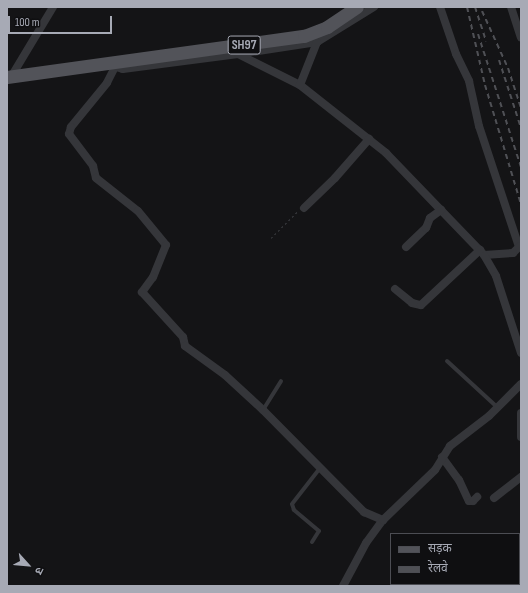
<!DOCTYPE html>
<meta charset="utf-8">
<style>
body{margin:0}
#map{position:relative;width:528px;height:593px;overflow:hidden;background:#141416;font-family:"Sofia Sans Condensed","Noto Sans Devanagari",sans-serif}
div>[style]{position:absolute}
.path>*{height:1px;margin-top:-0.5px;transform-origin:0;background:repeating-linear-gradient(90deg,#3b3d41 0 2px,transparent 0 5px)}
.lane>*{height:4px;margin:-2px;padding:0 2px;transform-origin:2px;border-radius:2px;background:#35363a}
.street>*{height:8px;margin:-4px;padding:0 4px;transform-origin:4px;border-radius:4px;background:#35363a}
.primary>*{height:13px;margin:-6.5px;padding:0 6.5px;transform-origin:6.5px;border-radius:6.5px;background:#525359}
.rail>*{height:2px;margin-top:-1px;transform-origin:0;background:repeating-linear-gradient(90deg,#4f5055 0 5px,transparent 0 9px)}
span{translate:-50% -50%;white-space:nowrap;text-align:center;line-height:1.15;-webkit-text-stroke:4px #0f0f11;paint-order:stroke}
.shield-label span{padding:1px 3px;background:#0f0f11;border:1px solid;border-radius:3px;-webkit-text-stroke-width:0}
.shield-label{font-size:13px;color:#a7aab5;font-weight:700}
.frame{position:absolute;inset:0;border:8px solid #a7aab5;pointer-events:none}
.legend{position:absolute;left:390px;top:533px;width:130px;height:52px;box-sizing:border-box;background:#0f0f11;border:1px solid #4c4d53;margin:0;padding:5px 7px;list-style:none;font-size:12px;color:#a7aab5}
.legend li{display:flex;align-items:center;gap:8px;height:20px}
.legend b{width:20px;border:1px solid #4c4d53}
.north{position:absolute;left:8px;top:545px;width:40px;height:40px;-webkit-text-stroke:3px #0f0f11;paint-order:stroke;rotate:117deg;font-size:11px;font-weight:700;line-height:16px;text-align:center;color:#a7aab5}
.north::after{content:'';display:block;margin:auto;width:14px;height:18px;background:#a7aab5;clip-path:polygon(50% 0,100% 100%,50% 72%,0 100%)}
.scale{position:absolute;left:8px;top:16px;width:104px;height:18px;box-sizing:border-box;border:2px solid #a7aab5;border-top:0;padding-left:5px;font-size:12px;line-height:14px;white-space:nowrap;color:#a7aab5;-webkit-text-stroke:3px #0f0f11;paint-order:stroke}
</style>
<div id="map">
<div class="path">
<i style="left:271px;top:238px;width:38px;rotate:-45deg"></i>
</div>
<div class="lane">
<i style="left:447px;top:361px;width:68px;rotate:42.6deg"></i>
<i style="left:263px;top:410px;width:34px;rotate:-58deg"></i>
<i style="left:312px;top:542px;width:13px;rotate:-58deg"></i>
<i style="left:319px;top:531px;width:33px;rotate:-140deg"></i>
<i style="left:294px;top:510px;width:6px;rotate:-108deg"></i>
<i style="left:292px;top:504px;width:46px;rotate:-52.1deg"></i>
</div>
<div class="street">
<i style="left:440px;top:7px;width:50px;rotate:71.2deg"></i>
<i style="left:456px;top:54px;width:30px;rotate:64deg"></i>
<i style="left:469px;top:81px;width:46px;rotate:77.5deg"></i>
<i style="left:479px;top:126px;width:127px;rotate:71.7deg"></i>
<i style="left:519px;top:247px;width:8px;rotate:135deg"></i>
<i style="left:513px;top:253px;width:29px;rotate:176deg"></i>
<i style="left:511px;top:7px;width:32px;rotate:72deg"></i>
<i style="left:238px;top:54px;width:80px;rotate:-8.6deg"></i>
<i style="left:317px;top:42px;width:67px;rotate:-31.6deg"></i>
<i style="left:113px;top:61px;width:5px;rotate:90deg"></i>
<i style="left:113px;top:66px;width:10px;rotate:17deg"></i>
<i style="left:123px;top:69px;width:116px;rotate:-7.4deg"></i>
<i style="left:238px;top:54px;width:69px;rotate:26.6deg"></i>
<i style="left:300px;top:85px;width:110px;rotate:38.3deg"></i>
<i style="left:386px;top:153px;width:141px;rotate:46.1deg"></i>
<i style="left:484px;top:255px;width:24px;rotate:60deg"></i>
<i style="left:496px;top:276px;width:81px;rotate:72deg"></i>
<i style="left:115px;top:67px;width:18px;rotate:117deg"></i>
<i style="left:107px;top:83px;width:57px;rotate:129.3deg"></i>
<i style="left:71px;top:127px;width:7px;rotate:106deg"></i>
<i style="left:69px;top:134px;width:40px;rotate:53deg"></i>
<i style="left:93px;top:166px;width:12px;rotate:76deg"></i>
<i style="left:96px;top:178px;width:53px;rotate:38.2deg"></i>
<i style="left:138px;top:211px;width:44px;rotate:50.5deg"></i>
<i style="left:166px;top:245px;width:35px;rotate:112deg"></i>
<i style="left:153px;top:277px;width:19px;rotate:126deg"></i>
<i style="left:142px;top:292px;width:61px;rotate:47.7deg"></i>
<i style="left:183px;top:337px;width:9px;rotate:77deg"></i>
<i style="left:185px;top:346px;width:49px;rotate:35.9deg"></i>
<i style="left:225px;top:375px;width:52px;rotate:42.6deg"></i>
<i style="left:263px;top:410px;width:144px;rotate:45.3deg"></i>
<i style="left:364px;top:512px;width:21px;rotate:23deg"></i>
<i style="left:11px;top:77px;width:82px;rotate:-59deg"></i>
<i style="left:300px;top:85px;width:46px;rotate:-68.4deg"></i>
<i style="left:304px;top:208px;width:43px;rotate:-44.1deg"></i>
<i style="left:335px;top:178px;width:52px;rotate:-48.9deg"></i>
<i style="left:406px;top:247px;width:28px;rotate:-44deg"></i>
<i style="left:426px;top:228px;width:11px;rotate:-68deg"></i>
<i style="left:430px;top:218px;width:14px;rotate:-36deg"></i>
<i style="left:395px;top:289px;width:22px;rotate:39deg"></i>
<i style="left:412px;top:303px;width:9px;rotate:13deg"></i>
<i style="left:421px;top:305px;width:81px;rotate:-43deg"></i>
<i style="left:521px;top:413px;width:24px;rotate:90deg"></i>
<i style="left:442px;top:457px;width:29px;rotate:54deg"></i>
<i style="left:459px;top:480px;width:23px;rotate:65deg"></i>
<i style="left:469px;top:501px;width:4px"></i>
<i style="left:473px;top:501px;width:6px;rotate:-45deg"></i>
<i style="left:494px;top:498px;width:34px;rotate:-38deg"></i>
<i style="left:519px;top:543px;width:2px;rotate:-27deg"></i>
<i style="left:343px;top:586px;width:49px;rotate:-61.9deg"></i>
<i style="left:366px;top:543px;width:29px;rotate:-54deg"></i>
<i style="left:383px;top:520px;width:72px;rotate:-43.9deg"></i>
<i style="left:435px;top:470px;width:28px;rotate:-58deg"></i>
<i style="left:450px;top:446px;width:49px;rotate:-37.6deg"></i>
<i style="left:489px;top:416px;width:45px;rotate:-45deg"></i>
</div>
<div class="primary">
<i style="left:7px;top:77px;width:300px;rotate:-7.9deg"></i>
<i style="left:304px;top:36px;width:25px;rotate:-21deg"></i>
<i style="left:327px;top:27px;width:36px;rotate:-34deg"></i>
</div>
<div class="rail">
<i style="left:467px;top:7px;width:80px;rotate:77deg"></i>
<i style="left:485px;top:85px;width:124px;rotate:73.2deg"></i>
<i style="left:475px;top:7px;width:36px;rotate:72deg"></i>
<i style="left:482px;top:11px;width:63px;rotate:65.5deg"></i>
<i style="left:508px;top:68px;width:42px;rotate:72deg"></i>
<i style="left:478px;top:34px;width:140px;rotate:72.1deg"></i>
<i style="left:499px;top:60px;width:71px;rotate:72.1deg"></i>
</div>
<div class="shield-label">
<span style="left:244px;top:45px">SH97</span>
</div>
<div class="frame"></div>
<ul class="legend">
<li><b style="height:5px;background:#525359"></b>सड़क</li>
<li><b style="height:5px;background:#4f5055"></b>रेलवे</li>
</ul>
<div class="north">उ</div>
<div class="scale">100 m</div>
</div>
